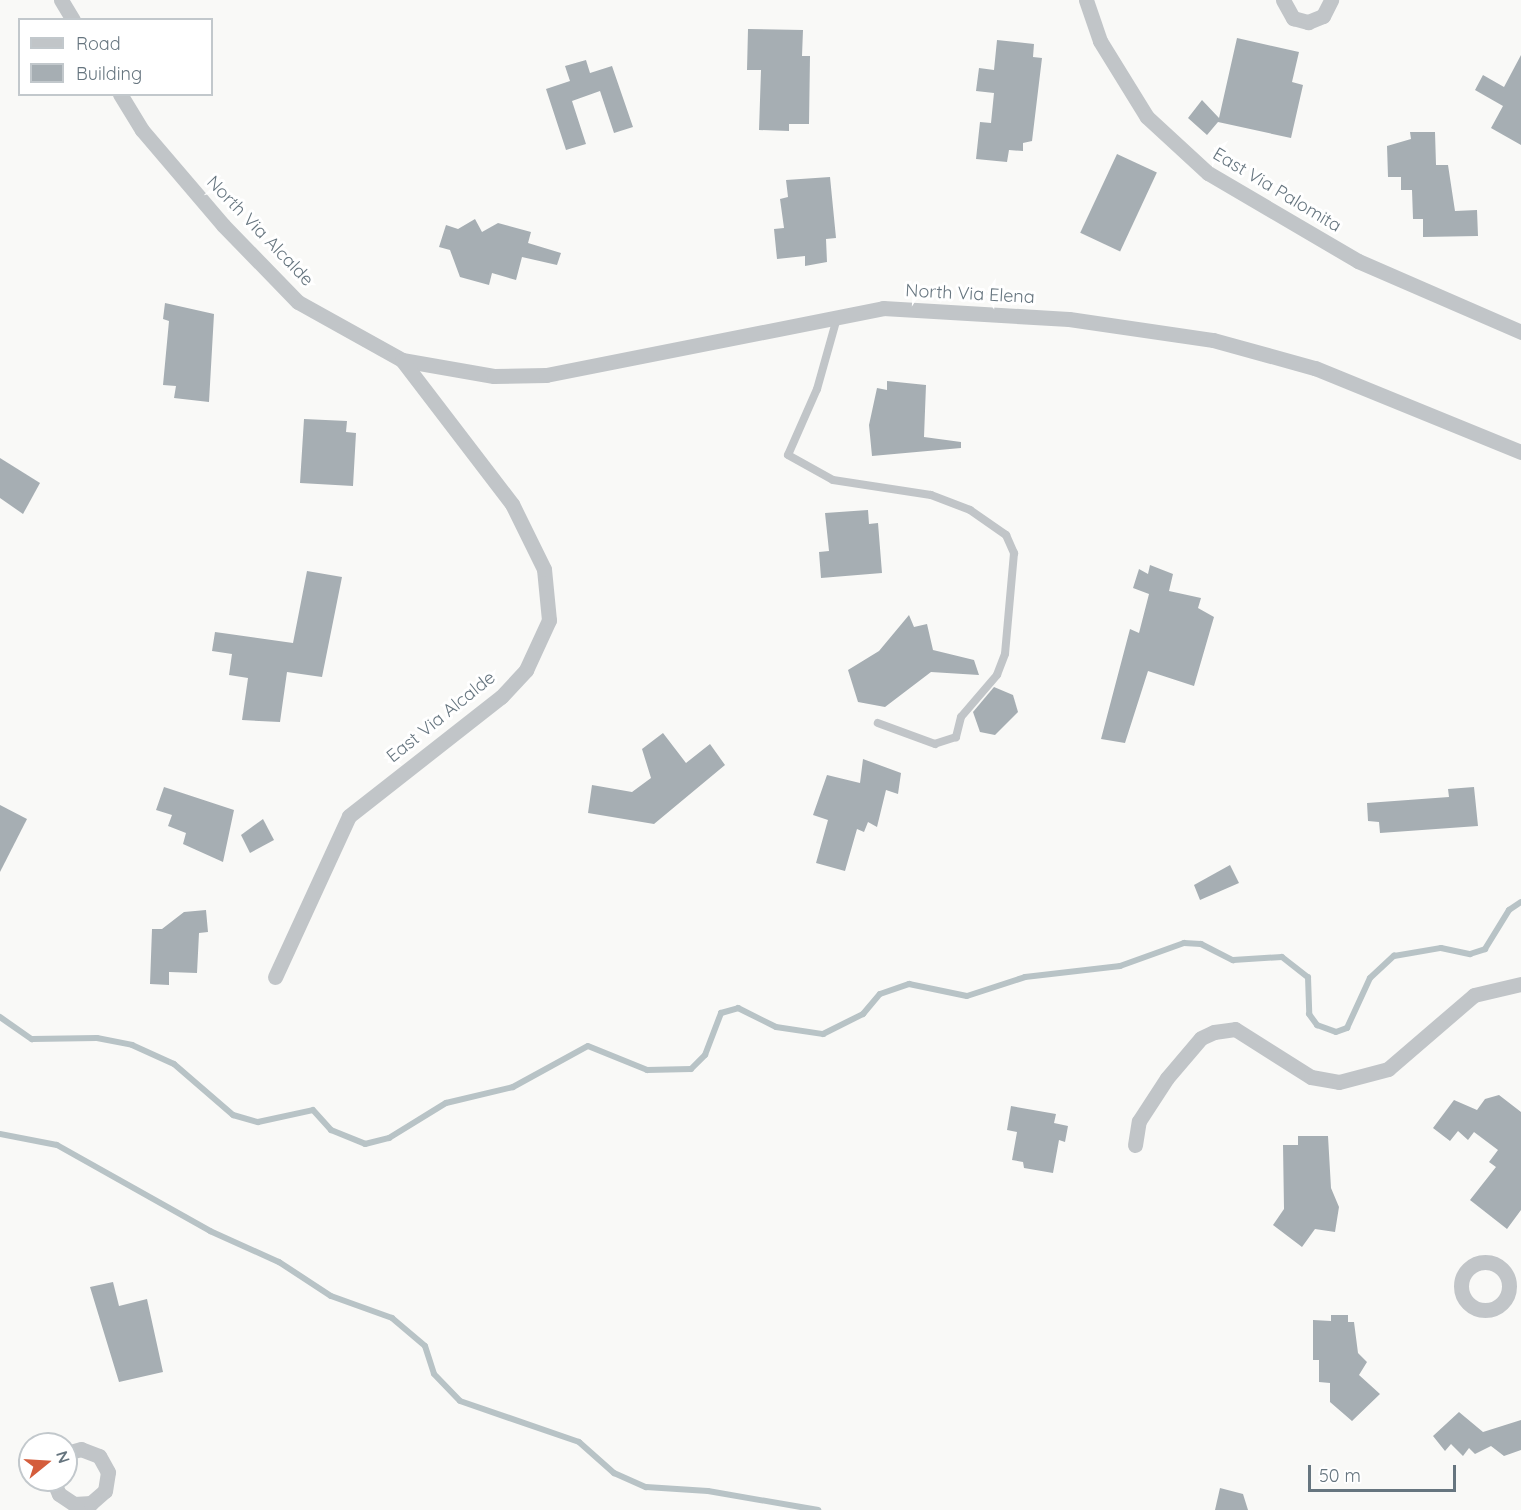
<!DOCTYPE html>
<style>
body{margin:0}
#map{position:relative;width:1521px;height:1510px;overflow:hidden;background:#f9f9f7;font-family:Quicksand,sans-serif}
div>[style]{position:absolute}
.stream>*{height:6px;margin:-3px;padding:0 3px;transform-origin:3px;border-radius:3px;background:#b8c3c6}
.building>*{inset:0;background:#a6aeb3;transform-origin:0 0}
.lane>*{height:8px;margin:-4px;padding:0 4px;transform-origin:4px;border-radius:4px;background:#c1c5c8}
.street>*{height:15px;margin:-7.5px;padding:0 7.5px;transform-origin:7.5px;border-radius:7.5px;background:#c1c5c8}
.street>.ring{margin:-7.5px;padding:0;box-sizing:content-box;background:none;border:15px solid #c1c5c8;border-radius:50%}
span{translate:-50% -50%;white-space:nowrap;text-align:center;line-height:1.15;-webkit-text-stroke:6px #fff;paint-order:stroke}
.street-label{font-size:18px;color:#66757f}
.legend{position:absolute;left:18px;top:18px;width:195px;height:78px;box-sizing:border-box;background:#fff;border:2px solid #c2c8cc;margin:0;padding:8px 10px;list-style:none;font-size:18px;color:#66757f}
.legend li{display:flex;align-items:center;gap:12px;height:30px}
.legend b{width:30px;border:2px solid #c2c8cc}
.north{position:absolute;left:18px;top:1432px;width:60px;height:60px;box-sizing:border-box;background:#fff;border:2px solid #c2c8cc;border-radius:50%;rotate:72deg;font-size:16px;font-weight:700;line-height:24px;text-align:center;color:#66757f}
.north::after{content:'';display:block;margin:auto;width:21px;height:27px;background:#d45d3c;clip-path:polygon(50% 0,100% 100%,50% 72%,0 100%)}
.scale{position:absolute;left:1308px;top:1465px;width:148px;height:27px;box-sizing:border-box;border:3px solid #66757f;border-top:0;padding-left:8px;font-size:18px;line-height:21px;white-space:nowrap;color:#66757f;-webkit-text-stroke:4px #fff;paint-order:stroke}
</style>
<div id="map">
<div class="stream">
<i style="left:0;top:1017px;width:39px;rotate:35deg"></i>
<i style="left:32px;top:1039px;width:65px;rotate:-0.9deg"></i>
<i style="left:97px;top:1038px;width:36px;rotate:11deg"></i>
<i style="left:132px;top:1045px;width:46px;rotate:24.3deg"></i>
<i style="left:174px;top:1064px;width:78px;rotate:40.8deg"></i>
<i style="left:233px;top:1115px;width:26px;rotate:16deg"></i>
<i style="left:258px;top:1122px;width:56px;rotate:-12.3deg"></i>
<i style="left:313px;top:1110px;width:27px;rotate:48deg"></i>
<i style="left:331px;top:1130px;width:37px;rotate:22deg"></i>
<i style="left:365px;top:1144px;width:25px;rotate:-14deg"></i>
<i style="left:389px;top:1138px;width:67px;rotate:-31.6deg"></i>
<i style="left:446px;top:1103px;width:69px;rotate:-13.4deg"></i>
<i style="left:513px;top:1087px;width:85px;rotate:-28.7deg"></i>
<i style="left:588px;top:1046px;width:64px;rotate:22.1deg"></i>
<i style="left:647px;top:1070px;width:44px;rotate:-1.3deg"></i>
<i style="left:691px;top:1069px;width:20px;rotate:-45deg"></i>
<i style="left:705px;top:1055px;width:45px;rotate:-69.1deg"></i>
<i style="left:721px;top:1013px;width:18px;rotate:-16deg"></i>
<i style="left:738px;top:1008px;width:42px;rotate:26.6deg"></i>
<i style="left:776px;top:1027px;width:48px;rotate:8.5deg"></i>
<i style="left:823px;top:1034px;width:45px;rotate:-26.6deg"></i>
<i style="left:863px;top:1014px;width:26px;rotate:-50deg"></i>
<i style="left:880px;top:994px;width:31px;rotate:-19deg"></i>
<i style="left:909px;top:984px;width:59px;rotate:11.7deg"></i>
<i style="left:967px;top:996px;width:61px;rotate:-18.1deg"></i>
<i style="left:1025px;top:977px;width:96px;rotate:-6.6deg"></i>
<i style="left:1120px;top:966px;width:68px;rotate:-19.8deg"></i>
<i style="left:1184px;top:943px;width:17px;rotate:3deg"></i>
<i style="left:1201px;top:944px;width:36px;rotate:27deg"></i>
<i style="left:1233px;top:960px;width:49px;rotate:-3.5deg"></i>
<i style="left:1282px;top:957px;width:33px;rotate:38deg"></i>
<i style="left:1308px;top:977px;width:37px;rotate:88deg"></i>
<i style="left:1309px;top:1014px;width:14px;rotate:54deg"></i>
<i style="left:1317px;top:1025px;width:20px;rotate:20deg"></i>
<i style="left:1336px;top:1032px;width:12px;rotate:-20deg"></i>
<i style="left:1347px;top:1028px;width:55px;rotate:-65.3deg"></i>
<i style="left:1370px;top:978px;width:33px;rotate:-43deg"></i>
<i style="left:1394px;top:956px;width:48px;rotate:-9.7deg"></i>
<i style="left:1441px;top:948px;width:30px;rotate:12deg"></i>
<i style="left:1470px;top:954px;width:16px;rotate:-18deg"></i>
<i style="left:1485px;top:949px;width:46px;rotate:-58.4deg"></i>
<i style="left:1509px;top:910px;width:14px;rotate:-34deg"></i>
<i style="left:0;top:1134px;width:58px;rotate:10.9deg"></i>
<i style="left:57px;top:1145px;width:176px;rotate:29.3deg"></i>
<i style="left:210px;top:1231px;width:76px;rotate:24.2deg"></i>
<i style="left:279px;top:1262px;width:62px;rotate:33.2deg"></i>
<i style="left:331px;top:1296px;width:65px;rotate:19.8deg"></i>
<i style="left:392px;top:1318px;width:43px;rotate:40.3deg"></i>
<i style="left:425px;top:1346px;width:29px;rotate:72deg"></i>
<i style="left:434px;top:1374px;width:37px;rotate:46deg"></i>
<i style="left:460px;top:1401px;width:126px;rotate:19deg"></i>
<i style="left:579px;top:1442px;width:47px;rotate:41.5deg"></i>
<i style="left:614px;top:1473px;width:35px;rotate:24deg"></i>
<i style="left:646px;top:1487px;width:62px;rotate:3.7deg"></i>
<i style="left:708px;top:1491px;width:112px;rotate:9.8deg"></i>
</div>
<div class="building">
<i style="clip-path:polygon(748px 29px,803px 30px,802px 56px,810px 56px,809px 124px,789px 124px,789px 131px,759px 130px,761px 70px,747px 70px)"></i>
<i style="clip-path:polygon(1237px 38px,1299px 52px,1292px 82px,1303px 85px,1291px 138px,1218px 122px,1207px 135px,1188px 118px,1202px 100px,1219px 118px)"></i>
<i style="clip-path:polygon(997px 40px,1034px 44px,1033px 57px,1042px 58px,1032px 141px,1023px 143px,1023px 151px,1009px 150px,1007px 162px,976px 159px,980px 122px,991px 123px,994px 93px,976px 91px,979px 68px,994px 70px)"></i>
<i style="clip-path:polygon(1521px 55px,1521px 145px,1491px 128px,1503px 106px,1475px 90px,1483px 75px,1504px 87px)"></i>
<i style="clip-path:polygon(586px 60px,590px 73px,612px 66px,633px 127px,614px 133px,600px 91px,572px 101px,586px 144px,566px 150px,546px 89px,570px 81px,565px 66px)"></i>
<i style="clip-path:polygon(1410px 132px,1435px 132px,1436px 165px,1448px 165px,1455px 211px,1477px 210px,1478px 236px,1423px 237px,1423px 219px,1413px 219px,1412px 190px,1401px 190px,1401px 177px,1388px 177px,1387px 146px,1411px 139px)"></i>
<i style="left:1117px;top:154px;width:44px;height:87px;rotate:25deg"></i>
<i style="clip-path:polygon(830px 177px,836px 238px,826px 239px,827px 262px,805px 266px,805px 256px,777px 259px,774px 229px,784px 228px,780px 199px,788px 197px,786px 180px)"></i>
<i style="clip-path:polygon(475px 219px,482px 232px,498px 223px,531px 232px,528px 243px,561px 253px,557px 265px,522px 257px,516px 280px,492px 273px,489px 285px,460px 277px,450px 250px,439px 247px,446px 225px,458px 229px)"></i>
<i style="clip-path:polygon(165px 303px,214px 314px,209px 402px,174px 398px,176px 386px,163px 385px,169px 321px,163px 319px)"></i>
<i style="clip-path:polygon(887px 381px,926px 385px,924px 437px,961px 442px,961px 448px,872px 456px,869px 425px,877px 388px,887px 390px)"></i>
<i style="clip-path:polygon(304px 419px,347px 421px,346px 432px,356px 433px,353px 486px,300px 483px)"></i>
<i style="clip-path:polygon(0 458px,40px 483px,23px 514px,0 498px)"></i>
<i style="clip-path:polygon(868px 510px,869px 524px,878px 523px,882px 573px,821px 578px,819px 552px,829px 551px,825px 513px)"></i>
<i style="clip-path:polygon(1150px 565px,1173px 574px,1169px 591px,1201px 598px,1198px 608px,1214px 617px,1194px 686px,1148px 671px,1125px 743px,1101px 739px,1130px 629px,1139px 633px,1149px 594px,1133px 588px,1139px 569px,1148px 574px)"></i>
<i style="clip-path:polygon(307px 571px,342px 577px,322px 677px,287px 672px,280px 722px,242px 720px,248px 678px,229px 675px,232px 654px,212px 651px,215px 632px,293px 643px)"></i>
<i style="clip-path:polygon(909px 615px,914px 627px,927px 624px,933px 650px,974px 660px,979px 675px,931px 672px,885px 707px,858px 702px,848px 670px,879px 651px)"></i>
<i style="clip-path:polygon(994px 687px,1013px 695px,1018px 712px,995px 735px,980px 732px,973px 712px)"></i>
<i style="clip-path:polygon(663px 733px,686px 763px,710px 744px,725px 765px,654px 824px,588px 813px,592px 785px,632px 792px,651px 778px,642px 749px)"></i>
<i style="clip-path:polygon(863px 759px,901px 773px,898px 794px,886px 790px,877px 827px,868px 822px,864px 832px,857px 829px,845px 871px,816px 863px,828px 820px,813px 815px,827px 775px,860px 783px)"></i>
<i style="clip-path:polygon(164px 787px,234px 810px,223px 862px,183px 844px,186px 833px,168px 826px,172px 815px,156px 810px)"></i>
<i style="clip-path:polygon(1474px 787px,1478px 826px,1380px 833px,1379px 822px,1368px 821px,1367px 803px,1449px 797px,1448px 789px)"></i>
<i style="clip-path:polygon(0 805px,27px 819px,0 872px)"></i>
<i style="clip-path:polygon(263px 819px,274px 840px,250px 853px,241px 835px)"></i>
<i style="clip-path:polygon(1230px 865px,1239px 883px,1200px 900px,1194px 885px)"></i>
<i style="clip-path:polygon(206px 910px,208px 932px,199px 933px,197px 973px,169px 972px,169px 985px,150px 984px,152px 929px,162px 929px,184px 912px)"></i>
<i style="clip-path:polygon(1499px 1095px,1521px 1112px,1521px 1210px,1507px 1229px,1470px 1200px,1496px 1167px,1489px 1162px,1498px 1150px,1474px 1132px,1468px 1140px,1458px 1131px,1450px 1141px,1433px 1128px,1454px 1100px,1477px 1110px,1485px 1099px)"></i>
<i style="clip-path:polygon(1011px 1106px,1056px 1114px,1054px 1123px,1068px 1126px,1065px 1142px,1059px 1140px,1053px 1173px,1024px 1168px,1023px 1162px,1012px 1160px,1017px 1132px,1007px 1130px)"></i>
<i style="clip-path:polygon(1298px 1136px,1328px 1136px,1331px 1188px,1339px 1207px,1335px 1232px,1315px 1229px,1302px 1247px,1273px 1225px,1284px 1209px,1283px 1145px,1298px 1145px)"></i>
<i style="clip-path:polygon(113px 1282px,119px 1306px,147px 1299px,163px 1372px,119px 1382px,90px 1287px)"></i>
<i style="clip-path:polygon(1331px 1315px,1348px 1315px,1348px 1322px,1354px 1322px,1358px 1353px,1367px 1362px,1359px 1375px,1380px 1394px,1352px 1421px,1330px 1402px,1330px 1383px,1319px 1382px,1319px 1360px,1313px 1360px,1313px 1320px,1331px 1321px)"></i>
<i style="clip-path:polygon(1459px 1412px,1483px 1432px,1521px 1420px,1521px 1450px,1504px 1456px,1491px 1446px,1475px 1454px,1469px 1448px,1463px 1456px,1451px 1444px,1445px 1451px,1433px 1436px)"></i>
<i style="clip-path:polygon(1220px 1488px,1243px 1494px,1248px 1510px,1215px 1510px)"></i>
</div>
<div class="lane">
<i style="left:837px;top:318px;width:74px;rotate:105.7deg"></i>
<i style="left:817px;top:389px;width:72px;rotate:113.7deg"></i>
<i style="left:788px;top:455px;width:51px;rotate:29.1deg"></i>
<i style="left:833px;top:480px;width:99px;rotate:8.7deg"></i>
<i style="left:931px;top:495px;width:42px;rotate:21deg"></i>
<i style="left:970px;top:510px;width:44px;rotate:34.8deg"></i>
<i style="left:1006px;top:535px;width:20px;rotate:66deg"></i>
<i style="left:1014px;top:553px;width:101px;rotate:95.1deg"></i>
<i style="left:1005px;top:654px;width:22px;rotate:111deg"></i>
<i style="left:997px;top:675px;width:55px;rotate:130.6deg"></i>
<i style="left:961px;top:717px;width:21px;rotate:104deg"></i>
<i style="left:956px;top:737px;width:22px;rotate:162deg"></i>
<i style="left:935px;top:744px;width:61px;rotate:-159.8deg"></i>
</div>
<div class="street">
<i style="left:61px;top:0;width:23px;rotate:59deg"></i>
<i style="left:1086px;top:0;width:43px;rotate:71.1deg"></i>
<i style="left:1100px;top:41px;width:89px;rotate:58.3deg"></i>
<i style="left:1147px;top:117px;width:83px;rotate:42.6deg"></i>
<i style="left:1208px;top:173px;width:174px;rotate:30.4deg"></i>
<i style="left:1358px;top:261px;width:178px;rotate:23.5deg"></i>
<i style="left:1283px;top:0;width:21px;rotate:61deg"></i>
<i style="left:1293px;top:18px;width:16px;rotate:15deg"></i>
<i style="left:1308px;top:22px;width:16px;rotate:-22deg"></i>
<i style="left:1323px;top:16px;width:18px;rotate:-63deg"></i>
<i style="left:120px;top:94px;width:42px;rotate:58.6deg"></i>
<i style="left:142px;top:130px;width:125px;rotate:49.5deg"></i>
<i style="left:223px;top:225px;width:107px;rotate:45.8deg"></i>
<i style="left:298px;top:302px;width:119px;rotate:29.1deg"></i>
<i style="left:402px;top:360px;width:93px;rotate:9.9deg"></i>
<i style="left:494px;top:376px;width:52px;rotate:-1.1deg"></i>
<i style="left:546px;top:375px;width:344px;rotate:-11.2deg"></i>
<i style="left:883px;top:308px;width:186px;rotate:3.4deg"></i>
<i style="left:1069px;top:319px;width:146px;rotate:8.3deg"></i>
<i style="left:1213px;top:340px;width:106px;rotate:15.4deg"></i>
<i style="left:1315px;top:368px;width:222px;rotate:22.2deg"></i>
<i style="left:275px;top:977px;width:177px;rotate:-65.3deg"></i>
<i style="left:349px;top:816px;width:193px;rotate:-38.1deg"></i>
<i style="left:501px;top:697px;width:37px;rotate:-47deg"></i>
<i style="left:526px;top:670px;width:55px;rotate:-65.3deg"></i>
<i style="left:549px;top:620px;width:51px;rotate:-95.6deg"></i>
<i style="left:544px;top:569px;width:72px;rotate:-116.2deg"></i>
<i style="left:512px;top:504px;width:181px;rotate:-127.4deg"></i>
<i style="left:1135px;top:1145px;width:24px;rotate:-81deg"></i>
<i style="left:1139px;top:1121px;width:51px;rotate:-56.9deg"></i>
<i style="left:1167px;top:1078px;width:52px;rotate:-49.6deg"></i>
<i style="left:1201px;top:1038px;width:14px;rotate:-25deg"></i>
<i style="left:1214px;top:1032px;width:21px;rotate:-8deg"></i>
<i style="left:1235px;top:1029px;width:90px;rotate:32.3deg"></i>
<i style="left:1311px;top:1077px;width:28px;rotate:10deg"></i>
<i style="left:1339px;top:1082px;width:51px;rotate:-14.9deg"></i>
<i style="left:1388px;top:1069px;width:113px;rotate:-40.7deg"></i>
<i style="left:1474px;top:995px;width:48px;rotate:-13.2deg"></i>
<i class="ring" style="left:1461px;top:1262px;width:33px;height:33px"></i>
<i style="left:53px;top:1480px;width:15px;rotate:67deg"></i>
<i style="left:59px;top:1494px;width:18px;rotate:34deg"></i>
<i style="left:74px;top:1504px;width:17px;rotate:-3deg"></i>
<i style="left:91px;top:1503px;width:18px;rotate:-41deg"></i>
<i style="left:105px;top:1491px;width:19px;rotate:-81deg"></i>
<i style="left:108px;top:1472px;width:18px;rotate:-119deg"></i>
<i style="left:99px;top:1456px;width:19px;rotate:-159deg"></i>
<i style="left:81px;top:1449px;width:16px;rotate:165deg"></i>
</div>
<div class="street-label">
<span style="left:1277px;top:190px;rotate:31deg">East Via Palomita</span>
<span style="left:260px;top:231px;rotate:46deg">North Via Alcalde</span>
<span style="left:970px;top:294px;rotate:3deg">North Via Elena</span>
<span style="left:441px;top:717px;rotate:-39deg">East Via Alcalde</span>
</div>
<ul class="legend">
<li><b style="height:8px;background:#c1c5c8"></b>Road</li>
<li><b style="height:16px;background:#a6aeb3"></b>Building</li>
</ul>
<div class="north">N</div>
<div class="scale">50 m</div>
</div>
